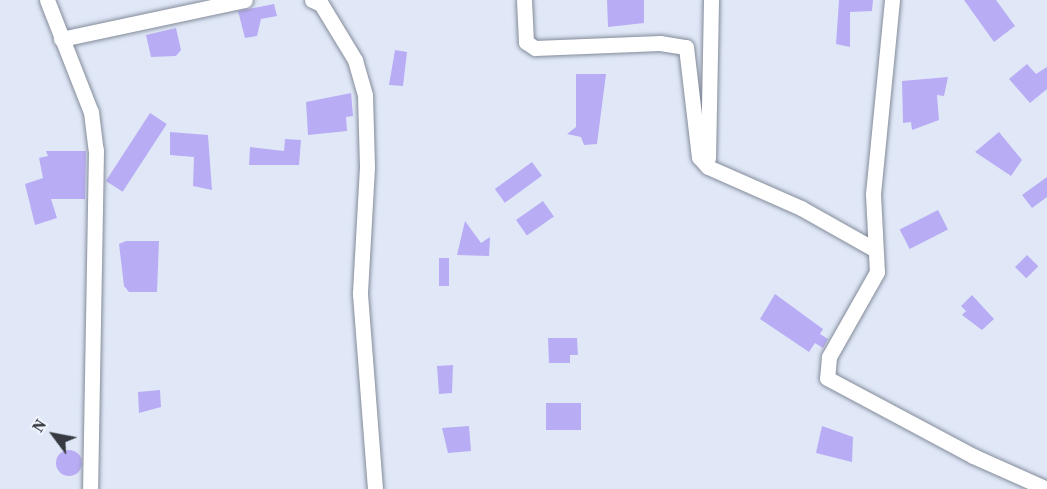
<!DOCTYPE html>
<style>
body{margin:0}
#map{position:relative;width:1047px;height:489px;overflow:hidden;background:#e0e8f8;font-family:"Source Serif 4",serif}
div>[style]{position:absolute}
.building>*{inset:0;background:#b8acf4;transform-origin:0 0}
.round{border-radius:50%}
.roads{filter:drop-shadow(0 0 2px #838b99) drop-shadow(0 0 2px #838b99)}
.street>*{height:15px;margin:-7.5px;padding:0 7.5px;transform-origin:7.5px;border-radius:7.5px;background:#fff}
span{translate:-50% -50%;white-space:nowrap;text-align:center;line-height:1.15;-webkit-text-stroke:4.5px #f0f5ff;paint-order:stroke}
.north{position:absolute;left:24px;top:405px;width:60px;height:60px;-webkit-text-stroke:4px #f0f5ff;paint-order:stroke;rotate:302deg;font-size:16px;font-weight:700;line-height:24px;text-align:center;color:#373a40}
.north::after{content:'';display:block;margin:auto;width:21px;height:27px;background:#373a40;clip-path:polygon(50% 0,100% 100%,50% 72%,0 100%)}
</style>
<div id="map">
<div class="building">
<i style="clip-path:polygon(607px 0,644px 0,644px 23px,608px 27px)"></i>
<i style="clip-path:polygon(839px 0,873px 0,872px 11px,850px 12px,850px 47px,836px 44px)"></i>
<i style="clip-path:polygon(964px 0,996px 0,1015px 26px,994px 42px)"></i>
<i style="clip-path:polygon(274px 4px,277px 16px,261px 19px,257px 36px,245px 38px,238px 11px)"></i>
<i style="clip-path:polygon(176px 28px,181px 50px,176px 56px,151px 57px,146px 35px)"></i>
<i style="clip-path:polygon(395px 50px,407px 52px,403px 86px,389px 85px)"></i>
<i style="clip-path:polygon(1027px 64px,1036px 74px,1047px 67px,1047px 89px,1030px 103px,1009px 79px)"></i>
<i style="clip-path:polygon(576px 74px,606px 74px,597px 144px,584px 145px,581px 137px,567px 134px,576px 127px)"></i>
<i style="clip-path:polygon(948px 77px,944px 96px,937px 95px,939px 120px,912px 130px,911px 122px,903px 123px,902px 81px)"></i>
<i style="clip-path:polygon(351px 93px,353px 116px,346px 117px,347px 131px,308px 135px,306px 102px)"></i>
<i style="left:150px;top:113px;width:20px;height:81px;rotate:33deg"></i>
<i style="clip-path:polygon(170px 132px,208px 135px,212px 190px,193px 186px,194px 157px,170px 155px)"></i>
<i style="clip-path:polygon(999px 132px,1022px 160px,1011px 176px,975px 152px)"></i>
<i style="clip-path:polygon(285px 139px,301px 140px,299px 165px,249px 165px,250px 147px,284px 151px)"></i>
<i style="clip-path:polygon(46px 151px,86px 151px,85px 199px,51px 199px,57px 218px,35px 225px,25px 184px,43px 178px,39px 158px,48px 156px)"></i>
<i style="left:532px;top:162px;width:17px;height:46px;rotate:54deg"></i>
<i style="clip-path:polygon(1047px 177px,1047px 197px,1032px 208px,1022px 195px)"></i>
<i style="left:543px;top:201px;width:19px;height:33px;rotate:55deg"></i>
<i style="left:938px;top:210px;width:22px;height:43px;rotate:63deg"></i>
<i style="clip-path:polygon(465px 221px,481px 243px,490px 237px,489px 256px,457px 255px)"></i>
<i style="clip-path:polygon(126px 241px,159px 241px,157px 292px,129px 292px,124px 286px,119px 244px)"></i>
<i style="left:1027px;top:255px;width:16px;height:17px;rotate:45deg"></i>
<i style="left:439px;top:258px;width:10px;height:28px"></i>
<i style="clip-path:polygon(775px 294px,823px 329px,820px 334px,828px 339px,823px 348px,815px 343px,809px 352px,760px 319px)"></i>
<i style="clip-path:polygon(972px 295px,994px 319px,982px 330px,962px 315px,966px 311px,961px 306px)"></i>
<i style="clip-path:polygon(548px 338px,577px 338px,578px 355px,570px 355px,570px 363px,549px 363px)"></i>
<i style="clip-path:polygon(453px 365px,452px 393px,439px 394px,437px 366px)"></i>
<i style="clip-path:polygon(160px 390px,161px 407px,139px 413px,138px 392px)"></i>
<i style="left:546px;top:403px;width:35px;height:27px"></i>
<i style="clip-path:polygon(469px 426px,471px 451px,448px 453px,442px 428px)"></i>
<i style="clip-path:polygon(822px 426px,853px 437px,852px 462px,816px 453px)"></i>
<i class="round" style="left:56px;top:450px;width:26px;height:26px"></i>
</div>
<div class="roads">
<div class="street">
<i style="left:47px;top:0;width:120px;rotate:68.6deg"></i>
<i style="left:91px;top:112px;width:38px;rotate:83deg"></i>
<i style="left:96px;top:150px;width:339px;rotate:91deg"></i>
<i style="left:312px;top:0;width:10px;rotate:24deg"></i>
<i style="left:321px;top:4px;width:66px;rotate:58.7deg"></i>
<i style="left:355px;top:60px;width:36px;rotate:74deg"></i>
<i style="left:365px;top:95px;width:72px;rotate:88.4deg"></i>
<i style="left:367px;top:167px;width:127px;rotate:93.2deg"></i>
<i style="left:360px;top:294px;width:196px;rotate:85.6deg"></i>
<i style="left:524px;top:0;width:42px;rotate:87.3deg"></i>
<i style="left:526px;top:42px;width:11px;rotate:34deg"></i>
<i style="left:535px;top:48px;width:125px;rotate:-2.3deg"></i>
<i style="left:660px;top:43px;width:26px;rotate:9deg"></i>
<i style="left:686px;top:47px;width:111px;rotate:83.3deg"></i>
<i style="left:699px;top:157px;width:13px;rotate:48deg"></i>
<i style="left:708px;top:167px;width:102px;rotate:23.8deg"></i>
<i style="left:801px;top:208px;width:81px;rotate:29.4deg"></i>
<i style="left:892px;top:0;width:195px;rotate:95.6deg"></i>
<i style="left:873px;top:194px;width:78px;rotate:87.1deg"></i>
<i style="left:877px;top:272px;width:98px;rotate:119.5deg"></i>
<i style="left:829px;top:357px;width:21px;rotate:95deg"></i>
<i style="left:827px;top:378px;width:166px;rotate:28.1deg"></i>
<i style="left:973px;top:456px;width:81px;rotate:24deg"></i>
<i style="left:61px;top:39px;width:188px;rotate:-12deg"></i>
<i style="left:708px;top:158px;width:158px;rotate:-88.9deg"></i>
</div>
</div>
<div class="north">N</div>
</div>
